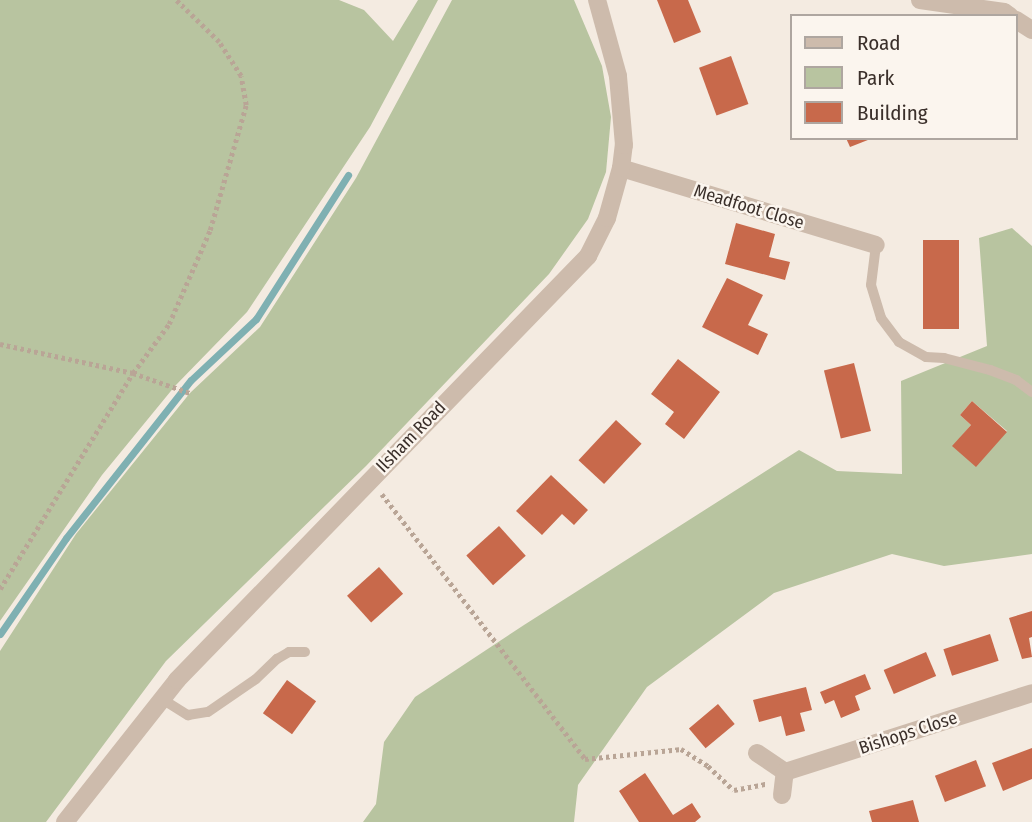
<!DOCTYPE html>
<style>
body{margin:0}
#map{position:relative;width:1032px;height:822px;overflow:hidden;background:#f4ebe1;font-family:"Fira Sans Condensed",sans-serif}
div>[style]{position:absolute}
.green>*{inset:0;background:#b8c4a0}
.stream>*{height:7px;margin:-3.5px;padding:0 3.5px;transform-origin:3.5px;border-radius:3.5px;background:#7fb0b2}
.building>*{inset:0;background:#c8694b;transform-origin:0 0}
.path>*{height:4.5px;margin-top:-2.25px;transform-origin:0;background:repeating-linear-gradient(90deg,#b9a596 0 3.5px,transparent 0 7px)}
.service>*{height:10px;margin:-5px;padding:0 5px;transform-origin:5px;border-radius:5px;background:#cdbbac}
.minor>*{height:18px;margin:-9px;padding:0 9px;transform-origin:9px;border-radius:9px;background:#cdbbac}
.tertiary>*{height:18px;margin:-9px;padding:0 9px;transform-origin:9px;border-radius:9px;background:#cdbbac}
span{translate:-50% -50%;white-space:nowrap;text-align:center;line-height:1.15;-webkit-text-stroke:5px #fbf5ee;paint-order:stroke}
.street-label{font-size:18px;color:#3b302b}
.legend{position:absolute;left:790px;top:14px;width:228px;height:126px;box-sizing:border-box;background:#fbf5ee;border:2px solid #aea6a0;margin:0;padding:9px 12px;list-style:none;font-size:21px;color:#3b302b}
.legend li{display:flex;align-items:center;gap:14px;height:35px}
.legend b{width:35px;border:2px solid #aea6a0}
</style>
<div id="map">
<div class="green">
<i style="clip-path:polygon(0 0,339px 0,364px 10px,393px 41px,418px 0,438px 0,370px 127px,247px 312px,175px 386px,102px 475px,0 621px)"></i>
<i style="clip-path:polygon(452px 0,574px 0,602px 66px,611px 117px,606px 172px,588px 219px,549px 274px,366px 466px,166px 661px,46px 822px,0 822px,0 651px,76px 534px,190px 393px,260px 327px,356px 178px)"></i>
<i style="clip-path:polygon(evenodd,1012px 228px,1032px 246px,1032px 554px,944px 566px,892px 554px,774px 593px,647px 687px,578px 785px,574px 822px,363px 822px,376px 804px,384px 742px,415px 697px,524px 625px,799px 450px,837px 471px,902px 474px,901px 381px,987px 346px,979px 238px,1012px 228px,972px 401px,1007px 431px,976px 466px,953px 446px,971px 425px,960px 415px,972px 401px)"></i>
</div>
<div class="stream">
<i style="left:0;top:634px;width:116px;rotate:-55.5deg"></i>
<i style="left:66px;top:538px;width:201px;rotate:-51.7deg"></i>
<i style="left:191px;top:380px;width:89px;rotate:-43.2deg"></i>
<i style="left:256px;top:319px;width:171px;rotate:-57.4deg"></i>
</div>
<div class="building">
<i style="clip-path:polygon(657px 0,688px 0,701px 32px,674px 43px)"></i>
<i style="left:731px;top:56px;width:51px;height:34px;rotate:70deg"></i>
<i style="clip-path:polygon(846px 138px,873px 138px,850px 147px)"></i>
<i style="clip-path:polygon(736px 223px,775px 234px,769px 257px,790px 262px,785px 280px,725px 264px)"></i>
<i style="left:923px;top:240px;width:36px;height:89px"></i>
<i style="clip-path:polygon(727px 278px,763px 295px,748px 325px,768px 334px,758px 355px,702px 327px)"></i>
<i style="clip-path:polygon(678px 359px,720px 392px,684px 439px,665px 424px,674px 412px,651px 394px)"></i>
<i style="left:854px;top:363px;width:70px;height:31px;rotate:76deg"></i>
<i style="clip-path:polygon(972px 401px,1007px 432px,976px 467px,952px 446px,971px 425px,960px 415px)"></i>
<i style="left:616px;top:420px;width:35px;height:55px;rotate:43deg"></i>
<i style="clip-path:polygon(551px 475px,588px 510px,574px 525px,562px 514px,542px 535px,516px 511px)"></i>
<i style="left:499px;top:526px;width:40px;height:44px;rotate:48deg"></i>
<i style="left:379px;top:567px;width:36px;height:43px;rotate:48deg"></i>
<i style="clip-path:polygon(1032px 611px,1032px 637px,1029px 638px,1032px 657px,1022px 659px,1009px 618px)"></i>
<i style="left:990px;top:634px;width:28px;height:49px;rotate:72deg"></i>
<i style="left:926px;top:652px;width:26px;height:46px;rotate:67deg"></i>
<i style="clip-path:polygon(865px 674px,871px 689px,855px 696px,860px 710px,841px 718px,834px 700px,825px 704px,820px 692px)"></i>
<i style="left:287px;top:680px;width:36px;height:41px;rotate:36deg"></i>
<i style="clip-path:polygon(806px 687px,812px 710px,800px 713px,805px 731px,786px 736px,781px 716px,759px 722px,753px 700px)"></i>
<i style="left:718px;top:704px;width:26px;height:38px;rotate:50deg"></i>
<i style="clip-path:polygon(1032px 748px,1032px 779px,1003px 791px,992px 763px)"></i>
<i style="left:976px;top:760px;width:28px;height:44px;rotate:69deg"></i>
<i style="clip-path:polygon(645px 773px,673px 815px,692px 803px,701px 817px,695px 822px,639px 822px,619px 791px)"></i>
<i style="clip-path:polygon(913px 800px,919px 822px,872px 822px,869px 811px)"></i>
</div>
<div class="path">
<i style="left:0;top:344px;width:136px;rotate:12.3deg"></i>
<i style="left:133px;top:373px;width:60px;rotate:19.3deg"></i>
<i style="left:382px;top:494px;width:334px;rotate:52.5deg"></i>
<i style="left:585px;top:759px;width:97px;rotate:-5.9deg"></i>
<i style="left:681px;top:749px;width:32px;rotate:32deg"></i>
<i style="left:708px;top:766px;width:35px;rotate:43deg"></i>
<i style="left:734px;top:790px;width:33px;rotate:-11deg"></i>
<i style="left:0;top:589px;width:254px;rotate:-58.4deg"></i>
<i style="left:133px;top:373px;width:61px;rotate:-53.7deg"></i>
<i style="left:169px;top:324px;width:103px;rotate:-66.4deg"></i>
<i style="left:210px;top:230px;width:130px;rotate:-73.9deg"></i>
<i style="left:246px;top:105px;width:29px;rotate:-100deg"></i>
<i style="left:241px;top:76px;width:40px;rotate:-122.9deg"></i>
<i style="left:219px;top:42px;width:60px;rotate:-135.7deg"></i>
</div>
<div class="service">
<i style="left:876px;top:245px;width:40px;rotate:97.1deg"></i>
<i style="left:871px;top:285px;width:34px;rotate:73deg"></i>
<i style="left:881px;top:318px;width:30px;rotate:53deg"></i>
<i style="left:899px;top:342px;width:31px;rotate:29deg"></i>
<i style="left:926px;top:357px;width:18px;rotate:3deg"></i>
<i style="left:944px;top:358px;width:48px;rotate:14.6deg"></i>
<i style="left:990px;top:370px;width:28px;rotate:21deg"></i>
<i style="left:1016px;top:380px;width:20px;rotate:37deg"></i>
<i style="left:162px;top:699px;width:31px;rotate:32deg"></i>
<i style="left:188px;top:715px;width:20px;rotate:-9deg"></i>
<i style="left:208px;top:712px;width:58px;rotate:-34.5deg"></i>
<i style="left:256px;top:679px;width:29px;rotate:-44deg"></i>
<i style="left:277px;top:659px;width:14px;rotate:-30deg"></i>
<i style="left:289px;top:652px;width:16px"></i>
</div>
<div class="minor">
<i style="left:621px;top:168px;width:266px;rotate:16.8deg"></i>
<i style="left:757px;top:753px;width:34px;rotate:34deg"></i>
<i style="left:785px;top:772px;width:259px;rotate:-17.7deg"></i>
<i style="left:782px;top:795px;width:23px;rotate:-83deg"></i>
</div>
<div class="tertiary">
<i style="left:920px;top:0;width:85px;rotate:8.1deg"></i>
<i style="left:1004px;top:12px;width:7px;rotate:34deg"></i>
<i style="left:1016px;top:20px;width:19px;rotate:32deg"></i>
<i style="left:65px;top:822px;width:181px;rotate:-51.7deg"></i>
<i style="left:177px;top:680px;width:591px;rotate:-45.89deg"></i>
<i style="left:588px;top:256px;width:42px;rotate:-63.4deg"></i>
<i style="left:607px;top:218px;width:52px;rotate:-74.4deg"></i>
<i style="left:621px;top:168px;width:23px;rotate:-83deg"></i>
<i style="left:624px;top:145px;width:69px;rotate:-95deg"></i>
<i style="left:618px;top:76px;width:79px;rotate:-105.4deg"></i>
</div>
<div class="street-label">
<span style="left:749px;top:207px;rotate:17deg">Meadfoot Close</span>
<span style="left:411px;top:437px;rotate:-46deg">Ilsham Road</span>
<span style="left:908px;top:733px;rotate:-18deg">Bishops Close</span>
</div>
<ul class="legend">
<li><b style="height:9px;background:#cdbbac"></b>Road</li>
<li><b style="height:19px;background:#b8c4a0"></b>Park</li>
<li><b style="height:19px;background:#c8694b"></b>Building</li>
</ul>
</div>
